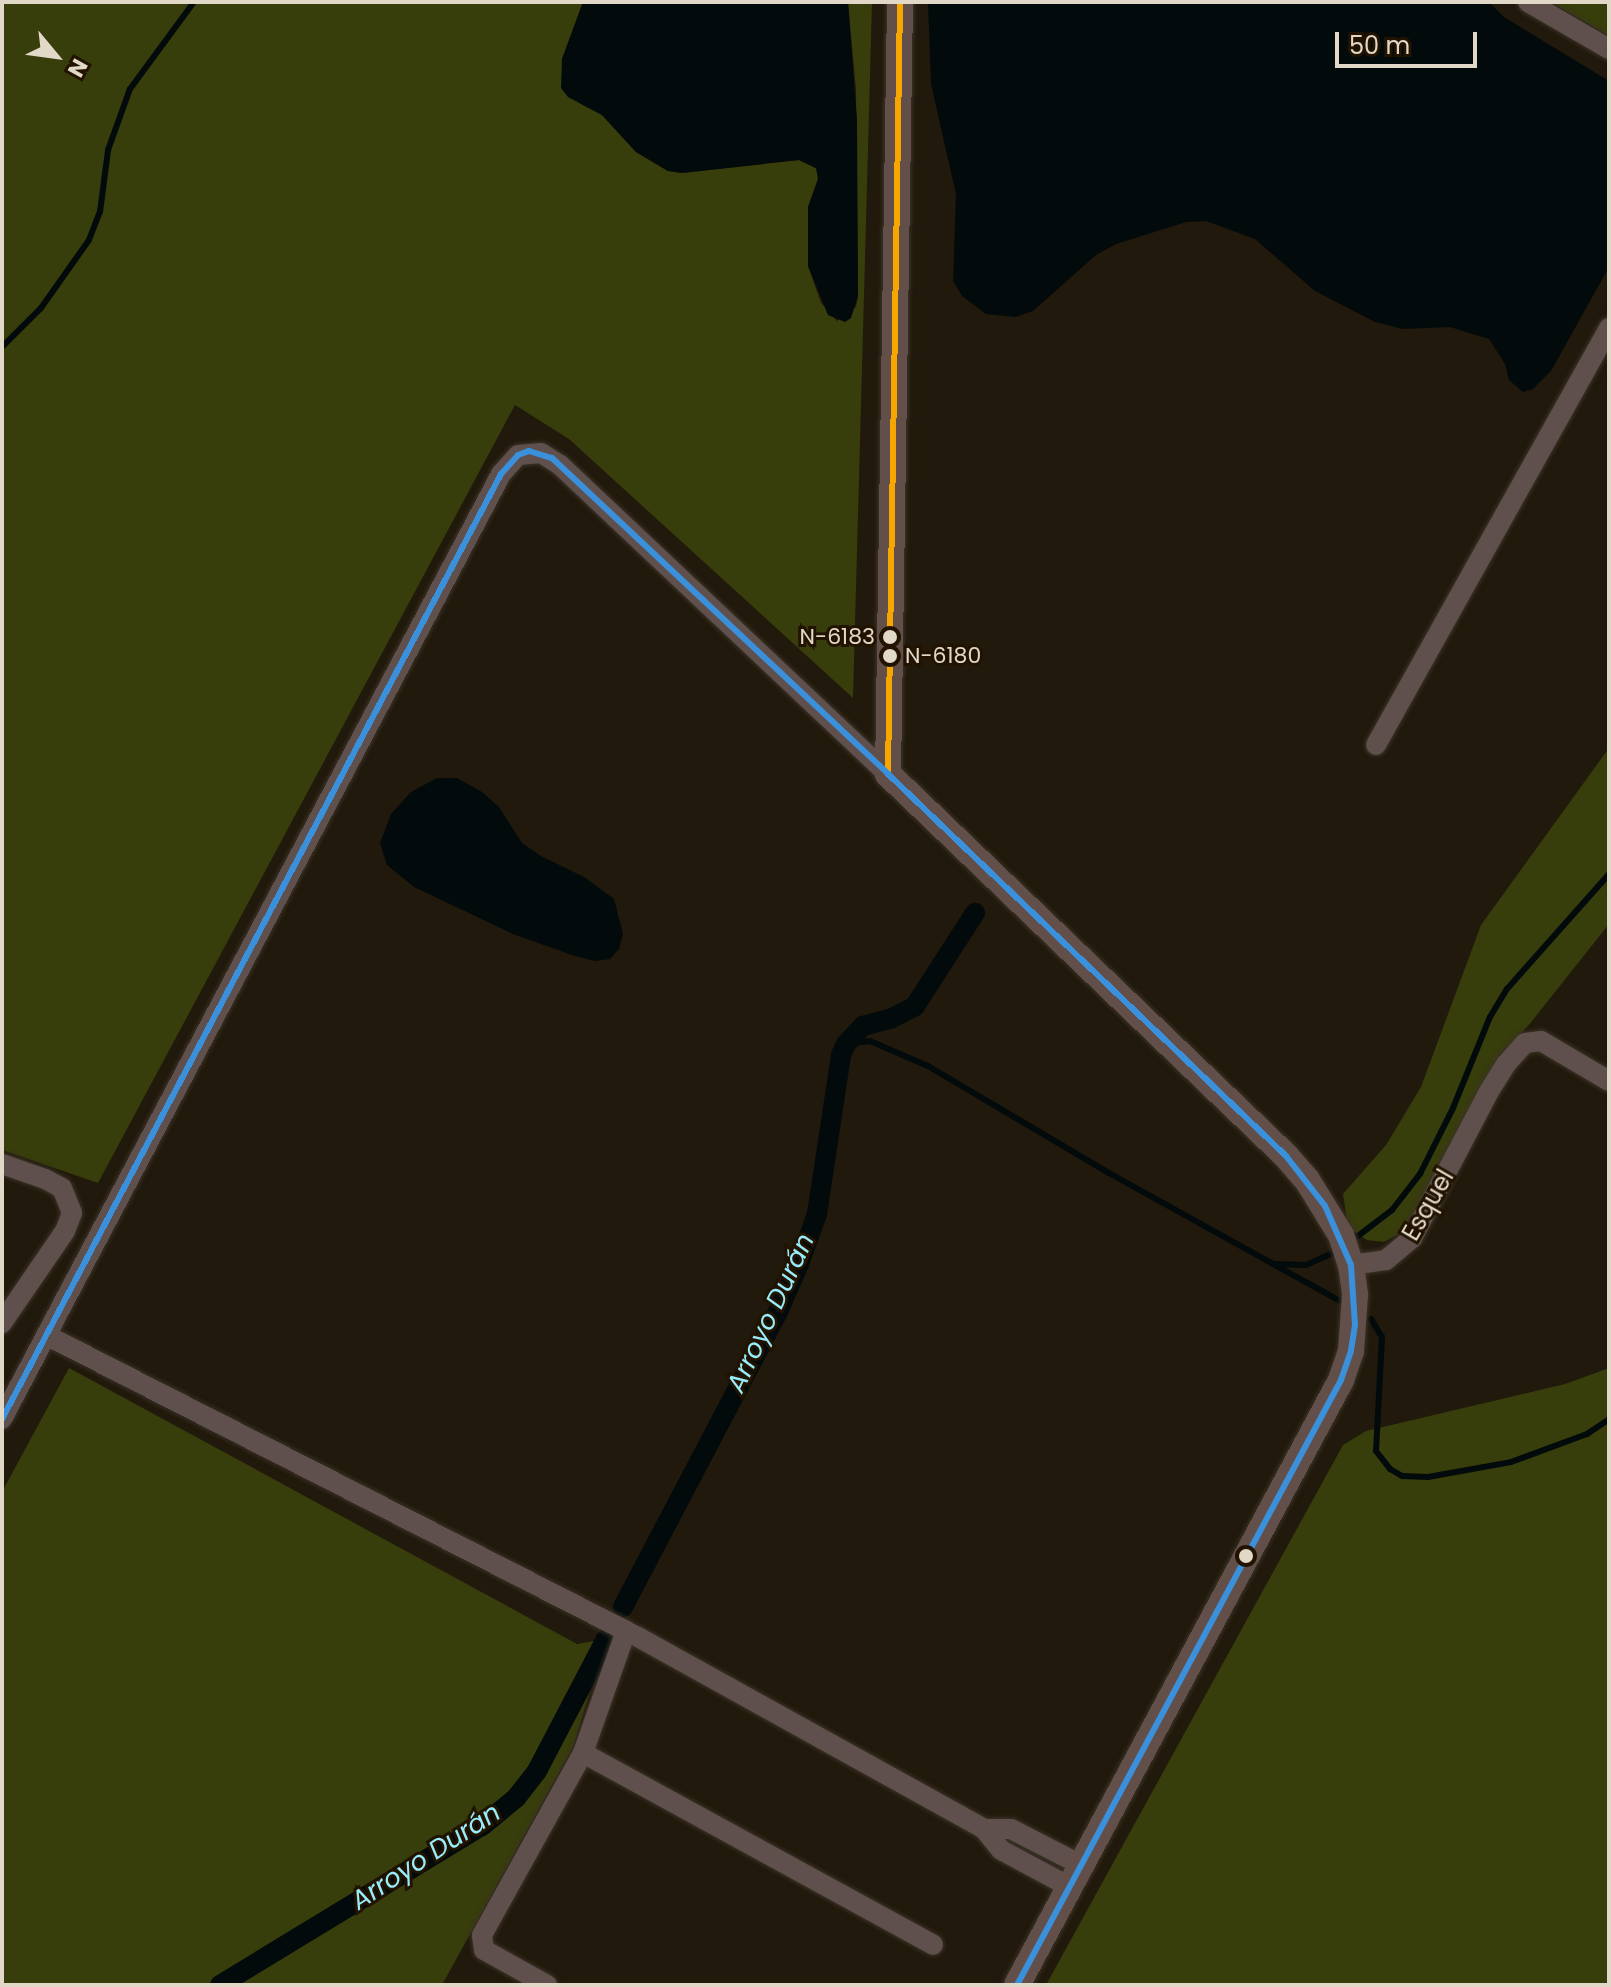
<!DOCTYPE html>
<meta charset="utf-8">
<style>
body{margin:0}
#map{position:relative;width:1611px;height:1987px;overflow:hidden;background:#21190b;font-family:Poppins,sans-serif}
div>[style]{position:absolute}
.green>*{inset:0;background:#383d0c}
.water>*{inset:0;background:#030a0b}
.stream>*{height:6px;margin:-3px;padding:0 3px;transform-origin:3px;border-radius:3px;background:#030a0b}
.canal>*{height:20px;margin:-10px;padding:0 10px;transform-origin:10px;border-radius:10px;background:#030a0b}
.roads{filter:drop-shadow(0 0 2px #3a3327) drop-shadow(0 0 2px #3a3327)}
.minor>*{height:20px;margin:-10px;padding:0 10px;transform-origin:10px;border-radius:10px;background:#60504d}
.major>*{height:26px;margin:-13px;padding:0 13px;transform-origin:13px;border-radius:13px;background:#624f49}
.bus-1>*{height:6px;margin:-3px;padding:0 3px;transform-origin:3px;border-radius:3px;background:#f7a600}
.bus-2>*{height:6px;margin:-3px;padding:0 3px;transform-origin:3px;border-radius:3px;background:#3a90db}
.dots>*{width:22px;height:22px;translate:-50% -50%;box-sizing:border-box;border:4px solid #211300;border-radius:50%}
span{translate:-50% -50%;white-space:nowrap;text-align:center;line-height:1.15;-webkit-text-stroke:6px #211300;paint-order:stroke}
.bus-label{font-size:22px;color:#e2d8c8}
.right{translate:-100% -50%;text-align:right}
.left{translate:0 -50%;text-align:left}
.street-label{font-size:24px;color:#e2d8c8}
.water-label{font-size:26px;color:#98ecfc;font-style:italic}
.frame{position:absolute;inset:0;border:4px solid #e2d8c8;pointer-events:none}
.north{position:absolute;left:16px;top:16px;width:80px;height:80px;-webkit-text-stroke:6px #211300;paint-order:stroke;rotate:119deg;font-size:22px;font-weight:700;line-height:32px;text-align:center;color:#e2d8c8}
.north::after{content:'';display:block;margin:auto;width:28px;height:36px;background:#e2d8c8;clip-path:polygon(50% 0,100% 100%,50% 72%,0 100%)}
.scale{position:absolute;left:1335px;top:32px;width:142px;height:36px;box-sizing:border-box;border:4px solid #e2d8c8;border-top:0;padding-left:10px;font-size:24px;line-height:28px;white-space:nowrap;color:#e2d8c8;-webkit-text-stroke:6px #211300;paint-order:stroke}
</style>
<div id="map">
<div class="green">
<i style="clip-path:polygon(2px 2px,583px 2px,562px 59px,579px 103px,602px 115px,636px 152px,668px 171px,682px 173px,799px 160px,817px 169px,818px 179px,808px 207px,808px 266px,821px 303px,837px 321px,856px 307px,858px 296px,856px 90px,848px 2px,872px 2px,853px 698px,569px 439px,515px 405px,98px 1183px,2px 1150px)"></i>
<i style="clip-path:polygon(1551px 2px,1609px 2px,1609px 36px)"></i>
<i style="clip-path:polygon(1609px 748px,1609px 924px,1528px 1026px,1500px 1054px,1409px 1223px,1402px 1232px,1384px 1242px,1367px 1240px,1352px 1230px,1347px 1221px,1343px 1194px,1386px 1145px,1421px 1087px,1481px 925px)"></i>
<i style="clip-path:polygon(69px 1368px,577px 1644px,606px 1639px,573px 1747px,442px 1985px,2px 1985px,2px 1492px)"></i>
<i style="clip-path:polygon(1609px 1368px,1609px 1985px,1046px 1985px,1343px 1445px,1366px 1431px,1565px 1384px)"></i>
</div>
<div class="water">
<i style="clip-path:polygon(583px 2px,848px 2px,857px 120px,858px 296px,851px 318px,845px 322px,828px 315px,808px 266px,808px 207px,818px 179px,816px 168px,799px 160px,682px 173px,668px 171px,636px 152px,602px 115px,568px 97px,561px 88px,562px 59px)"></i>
<i style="clip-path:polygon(928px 2px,1489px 2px,1504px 17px,1609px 81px,1609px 267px,1551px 371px,1533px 389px,1523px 392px,1509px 380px,1505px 364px,1489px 339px,1450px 327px,1403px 329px,1375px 322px,1315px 291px,1255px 239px,1206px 221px,1186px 222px,1116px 244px,1096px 255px,1033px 311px,1015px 317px,986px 314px,962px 296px,953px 281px,956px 194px,931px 84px)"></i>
<i style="clip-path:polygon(437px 778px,457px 778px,482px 792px,499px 807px,522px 843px,541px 856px,584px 877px,614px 899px,623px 934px,619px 949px,610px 959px,595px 961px,575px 956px,513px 934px,414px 887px,387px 865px,380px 843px,391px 814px,411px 792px)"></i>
</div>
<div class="stream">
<i style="left:2px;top:347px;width:55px;rotate:-45deg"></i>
<i style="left:41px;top:308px;width:83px;rotate:-54.8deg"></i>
<i style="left:89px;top:240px;width:30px;rotate:-69deg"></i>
<i style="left:100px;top:212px;width:63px;rotate:-82.6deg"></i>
<i style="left:108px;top:150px;width:65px;rotate:-70.2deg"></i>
<i style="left:130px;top:89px;width:108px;rotate:-53.7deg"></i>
<i style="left:846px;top:1044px;width:24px;rotate:-7deg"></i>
<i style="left:870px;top:1041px;width:63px;rotate:23.3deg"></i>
<i style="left:928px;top:1066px;width:210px;rotate:30.6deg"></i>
<i style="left:1109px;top:1173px;width:266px;rotate:29deg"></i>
<i style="left:1358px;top:1236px;width:43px;rotate:-37.4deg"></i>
<i style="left:1392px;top:1210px;width:46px;rotate:-52.1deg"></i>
<i style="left:1420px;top:1174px;width:74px;rotate:-63.4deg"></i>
<i style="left:1453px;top:1108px;width:98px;rotate:-67.9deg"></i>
<i style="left:1490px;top:1017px;width:33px;rotate:-59deg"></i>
<i style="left:1507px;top:989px;width:154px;rotate:-48.4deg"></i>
<i style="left:1275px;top:1264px;width:31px;rotate:2deg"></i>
<i style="left:1306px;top:1265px;width:30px;rotate:-24deg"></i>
<i style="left:1371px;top:1319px;width:21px;rotate:59deg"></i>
<i style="left:1382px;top:1337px;width:114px;rotate:93deg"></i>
<i style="left:1376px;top:1451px;width:23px;rotate:52deg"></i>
<i style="left:1390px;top:1469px;width:14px;rotate:30deg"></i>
<i style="left:1402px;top:1476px;width:26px;rotate:2deg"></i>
<i style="left:1428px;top:1477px;width:84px;rotate:-10.2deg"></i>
<i style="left:1511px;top:1462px;width:81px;rotate:-20.2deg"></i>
<i style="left:1587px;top:1434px;width:27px;rotate:-34deg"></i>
</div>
<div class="canal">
<i style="left:623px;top:1607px;width:331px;rotate:-62.3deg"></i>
<i style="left:777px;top:1314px;width:55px;rotate:-66.3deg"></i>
<i style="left:799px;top:1264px;width:53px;rotate:-70.2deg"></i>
<i style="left:817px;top:1214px;width:161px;rotate:-81.4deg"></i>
<i style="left:841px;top:1055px;width:12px;rotate:-66deg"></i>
<i style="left:846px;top:1044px;width:25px;rotate:-47deg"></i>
<i style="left:863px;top:1026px;width:28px;rotate:-15deg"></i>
<i style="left:890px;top:1019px;width:28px;rotate:-27deg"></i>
<i style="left:915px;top:1006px;width:111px;rotate:-57.2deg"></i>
<i style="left:220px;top:1985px;width:306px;rotate:-31.3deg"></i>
<i style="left:482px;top:1826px;width:44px;rotate:-39.5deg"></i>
<i style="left:516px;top:1798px;width:34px;rotate:-52deg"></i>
<i style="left:537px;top:1771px;width:149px;rotate:-62.4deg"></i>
</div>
<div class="roads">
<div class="minor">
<i style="left:1528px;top:2px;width:94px;rotate:30.1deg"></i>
<i style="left:1376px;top:745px;width:478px;rotate:-60.8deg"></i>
<i style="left:2px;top:1164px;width:46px;rotate:19.2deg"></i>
<i style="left:45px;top:1179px;width:19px;rotate:28deg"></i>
<i style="left:62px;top:1188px;width:27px;rotate:68deg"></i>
<i style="left:72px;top:1213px;width:19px;rotate:111deg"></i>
<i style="left:65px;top:1231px;width:112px;rotate:124.4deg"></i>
<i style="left:1351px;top:1265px;width:35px;rotate:-8deg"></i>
<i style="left:1386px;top:1260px;width:34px;rotate:-40deg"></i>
<i style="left:1412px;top:1238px;width:164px;rotate:-62.3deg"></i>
<i style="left:1488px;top:1093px;width:34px;rotate:-58deg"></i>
<i style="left:1506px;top:1064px;width:28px;rotate:-48deg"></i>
<i style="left:1525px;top:1043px;width:16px;rotate:-7deg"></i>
<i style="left:1541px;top:1041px;width:79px;rotate:30.5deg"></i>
<i style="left:46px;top:1335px;width:665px;rotate:27.03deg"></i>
<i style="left:638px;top:1637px;width:396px;rotate:29deg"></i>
<i style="left:984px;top:1829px;width:27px;rotate:51deg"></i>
<i style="left:1001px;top:1850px;width:78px;rotate:28.2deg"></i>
<i style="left:2px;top:1419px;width:1069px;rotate:-62.16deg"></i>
<i style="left:501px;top:474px;width:25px;rotate:-48deg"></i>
<i style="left:518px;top:455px;width:23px;rotate:-5deg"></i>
<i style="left:541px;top:453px;width:22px;rotate:32deg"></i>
<i style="left:560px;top:465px;width:451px;rotate:43.3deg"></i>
<i style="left:583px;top:1753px;width:399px;rotate:28.7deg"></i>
<i style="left:984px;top:1829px;width:27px"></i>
<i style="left:1011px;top:1829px;width:79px;rotate:27.2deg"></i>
<i style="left:547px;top:1985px;width:72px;rotate:-150.9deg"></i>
<i style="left:484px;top:1950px;width:15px;rotate:-98deg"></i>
<i style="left:482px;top:1935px;width:208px;rotate:-61deg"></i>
<i style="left:583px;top:1753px;width:129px;rotate:-70.6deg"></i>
</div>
<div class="major">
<i style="left:900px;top:2px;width:772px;rotate:90.89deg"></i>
<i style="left:888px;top:774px;width:552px;rotate:43.82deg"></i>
<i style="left:1286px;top:1156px;width:32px;rotate:49deg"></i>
<i style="left:1307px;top:1180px;width:65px;rotate:58.3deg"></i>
<i style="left:1341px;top:1235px;width:32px;rotate:72deg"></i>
<i style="left:1351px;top:1265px;width:30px;rotate:82deg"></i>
<i style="left:1355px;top:1295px;width:56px;rotate:94.1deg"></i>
<i style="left:1351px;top:1351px;width:31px;rotate:109deg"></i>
<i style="left:1341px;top:1380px;width:686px;rotate:118.17deg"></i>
</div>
</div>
<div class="bus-1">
<i style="left:888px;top:774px;width:772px;rotate:-89.11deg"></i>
</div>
<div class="bus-2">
<i style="left:2px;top:1419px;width:1069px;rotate:-62.16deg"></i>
<i style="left:501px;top:474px;width:25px;rotate:-48deg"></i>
<i style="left:518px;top:455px;width:12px;rotate:-20deg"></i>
<i style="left:529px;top:451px;width:24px;rotate:17deg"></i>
<i style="left:552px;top:458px;width:461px;rotate:43.2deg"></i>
<i style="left:888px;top:774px;width:552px;rotate:43.82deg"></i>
<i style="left:1286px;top:1156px;width:63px;rotate:52deg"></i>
<i style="left:1325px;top:1206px;width:64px;rotate:66.2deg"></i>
<i style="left:1351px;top:1265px;width:60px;rotate:86.2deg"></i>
<i style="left:1355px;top:1325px;width:26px;rotate:99deg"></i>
<i style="left:1351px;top:1351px;width:31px;rotate:109deg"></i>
<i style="left:1341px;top:1380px;width:686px;rotate:118.17deg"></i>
</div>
<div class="dots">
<i style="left:890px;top:637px;background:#e2d8c8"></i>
<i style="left:890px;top:656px;background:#e2d8c8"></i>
<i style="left:1246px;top:1556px;background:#e2d8c8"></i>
</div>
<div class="bus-label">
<span class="right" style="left:875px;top:637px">N-6183</span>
<span class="left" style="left:905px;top:656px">N-6180</span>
</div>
<div class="street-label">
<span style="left:1428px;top:1205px;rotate:-60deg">Esquel</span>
</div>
<div class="water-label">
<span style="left:771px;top:1313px;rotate:-65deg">Arroyo Durán</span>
<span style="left:426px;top:1857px;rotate:-33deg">Arroyo Durán</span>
</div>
<div class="frame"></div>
<div class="north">N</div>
<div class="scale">50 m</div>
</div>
